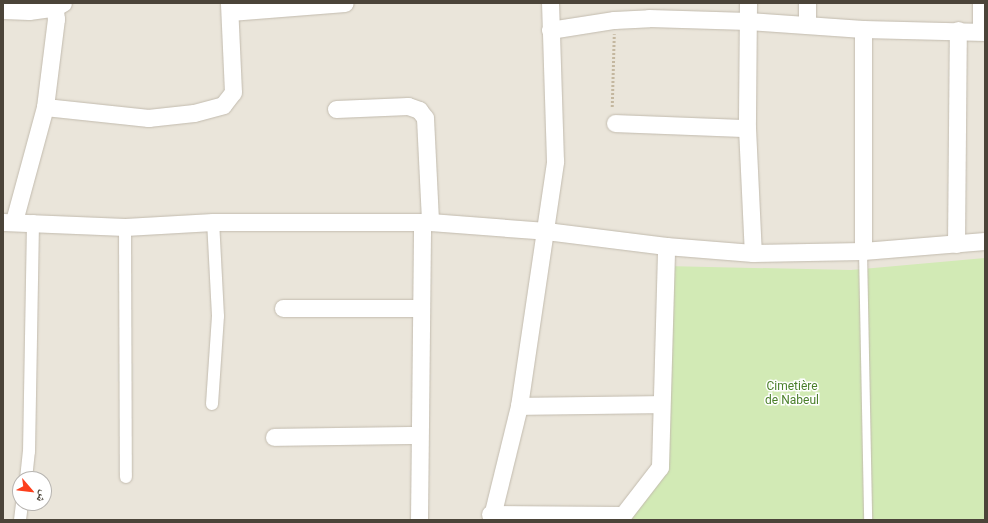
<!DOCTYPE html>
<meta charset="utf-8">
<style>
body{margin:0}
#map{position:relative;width:988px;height:523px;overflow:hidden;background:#f6f3ec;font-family:Roboto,"Noto Naskh Arabic",sans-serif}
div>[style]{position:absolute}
.residential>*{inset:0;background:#eae5da}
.green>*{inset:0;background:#d2eab5}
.path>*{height:2.5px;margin-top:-1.25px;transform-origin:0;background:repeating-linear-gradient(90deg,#c4b79f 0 2px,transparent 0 4px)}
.roads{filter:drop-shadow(0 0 1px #c2bbae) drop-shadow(0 0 1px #c2bbae)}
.service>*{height:8px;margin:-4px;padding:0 4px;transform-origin:4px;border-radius:4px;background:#fff}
.pedestrian>*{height:12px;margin:-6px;padding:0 6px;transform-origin:6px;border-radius:6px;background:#fff}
.minor>*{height:17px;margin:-8.5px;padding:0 8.5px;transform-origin:8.5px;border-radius:8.5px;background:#fff}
span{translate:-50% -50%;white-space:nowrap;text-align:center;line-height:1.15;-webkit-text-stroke:3px #fff;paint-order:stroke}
.park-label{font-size:12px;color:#4a7f2a}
.frame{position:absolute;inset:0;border:4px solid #4b4439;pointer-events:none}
.north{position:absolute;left:12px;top:471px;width:40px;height:40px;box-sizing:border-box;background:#fff;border:1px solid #b7b4b0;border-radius:50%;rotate:118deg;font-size:11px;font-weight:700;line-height:16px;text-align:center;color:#4b4439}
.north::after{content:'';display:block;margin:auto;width:14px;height:18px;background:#fc3f1d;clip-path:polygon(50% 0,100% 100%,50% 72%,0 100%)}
</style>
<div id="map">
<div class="residential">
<i style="clip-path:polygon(evenodd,3px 3px,985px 3px,985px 520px,3px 520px,3px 3px,20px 479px,44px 479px,44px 503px,20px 503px,20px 479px)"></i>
</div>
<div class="green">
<i style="clip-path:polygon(985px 258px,985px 520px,632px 520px,633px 504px,663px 473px,665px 266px,851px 270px)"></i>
</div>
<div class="path">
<i style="left:612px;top:107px;width:73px;rotate:-88.4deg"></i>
</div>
<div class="roads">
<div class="service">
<i style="left:863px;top:251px;width:269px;rotate:88.9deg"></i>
</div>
<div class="pedestrian">
<i style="left:125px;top:227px;width:250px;rotate:89.8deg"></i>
<i style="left:212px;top:404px;width:88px;rotate:-86.1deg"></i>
<i style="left:218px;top:316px;width:94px;rotate:-93deg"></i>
<i style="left:26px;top:479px;width:27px;rotate:-84deg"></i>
<i style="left:29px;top:452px;width:231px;rotate:-89deg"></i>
<i style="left:20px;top:520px;width:17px;rotate:-83deg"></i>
</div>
<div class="minor">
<i style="left:748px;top:3px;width:125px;rotate:90.5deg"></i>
<i style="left:747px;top:128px;width:125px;rotate:87.3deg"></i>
<i style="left:981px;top:3px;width:28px;rotate:90deg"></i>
<i style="left:3px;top:10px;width:26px;rotate:2deg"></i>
<i style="left:29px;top:11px;width:27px;rotate:-8deg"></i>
<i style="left:56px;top:7px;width:8px;rotate:-30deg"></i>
<i style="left:230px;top:12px;width:115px;rotate:-4.5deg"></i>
<i style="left:807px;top:25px;width:22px;rotate:-90deg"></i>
<i style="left:863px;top:29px;width:222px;rotate:90deg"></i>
<i style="left:550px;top:30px;width:65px;rotate:-8.9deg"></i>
<i style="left:614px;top:20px;width:35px;rotate:-3deg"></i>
<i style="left:649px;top:18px;width:99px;rotate:1.7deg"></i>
<i style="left:748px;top:21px;width:115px;rotate:4deg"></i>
<i style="left:863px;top:29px;width:122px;rotate:1.4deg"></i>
<i style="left:45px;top:107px;width:104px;rotate:6.1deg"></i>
<i style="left:148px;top:118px;width:46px;rotate:-6.2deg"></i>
<i style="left:194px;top:113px;width:30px;rotate:-15deg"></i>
<i style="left:223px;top:105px;width:16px;rotate:-52deg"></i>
<i style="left:233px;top:92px;width:89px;rotate:-92.6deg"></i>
<i style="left:336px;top:109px;width:72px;rotate:-2.4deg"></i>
<i style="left:408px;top:106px;width:12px;rotate:20deg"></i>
<i style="left:419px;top:110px;width:10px;rotate:53deg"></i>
<i style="left:425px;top:118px;width:104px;rotate:87.2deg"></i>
<i style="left:615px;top:123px;width:132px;rotate:2.2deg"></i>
<i style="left:14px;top:221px;width:118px;rotate:-74.8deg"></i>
<i style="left:45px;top:107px;width:89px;rotate:-82.9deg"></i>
<i style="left:56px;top:19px;width:16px;rotate:-97deg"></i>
<i style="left:3px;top:222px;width:122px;rotate:2.3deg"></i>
<i style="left:125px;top:227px;width:88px;rotate:-3.3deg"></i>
<i style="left:213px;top:222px;width:217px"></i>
<i style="left:430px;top:222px;width:116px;rotate:4.4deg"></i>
<i style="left:546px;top:231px;width:121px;rotate:7.1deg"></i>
<i style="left:666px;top:246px;width:87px;rotate:4.6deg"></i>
<i style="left:753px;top:253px;width:110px;rotate:-1deg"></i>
<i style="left:863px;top:251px;width:122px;rotate:-4.7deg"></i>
<i style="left:956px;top:244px;width:214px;rotate:-89.5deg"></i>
<i style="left:283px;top:308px;width:138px"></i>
<i style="left:519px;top:406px;width:141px;rotate:-0.8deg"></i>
<i style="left:274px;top:437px;width:145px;rotate:-0.8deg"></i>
<i style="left:490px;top:514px;width:131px;rotate:0.4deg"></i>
<i style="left:419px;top:520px;width:298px;rotate:-89.4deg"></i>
<i style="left:491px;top:520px;width:117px;rotate:-76.2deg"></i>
<i style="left:519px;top:406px;width:248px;rotate:-81.6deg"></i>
<i style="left:555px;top:161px;width:158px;rotate:-91.8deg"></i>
<i style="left:619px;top:520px;width:67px;rotate:-52.3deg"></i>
<i style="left:660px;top:467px;width:221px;rotate:-88.4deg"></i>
</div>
</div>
<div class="park-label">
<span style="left:792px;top:394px">Cimetière<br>de Nabeul</span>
</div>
<div class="frame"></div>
<div class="north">ش</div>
</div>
